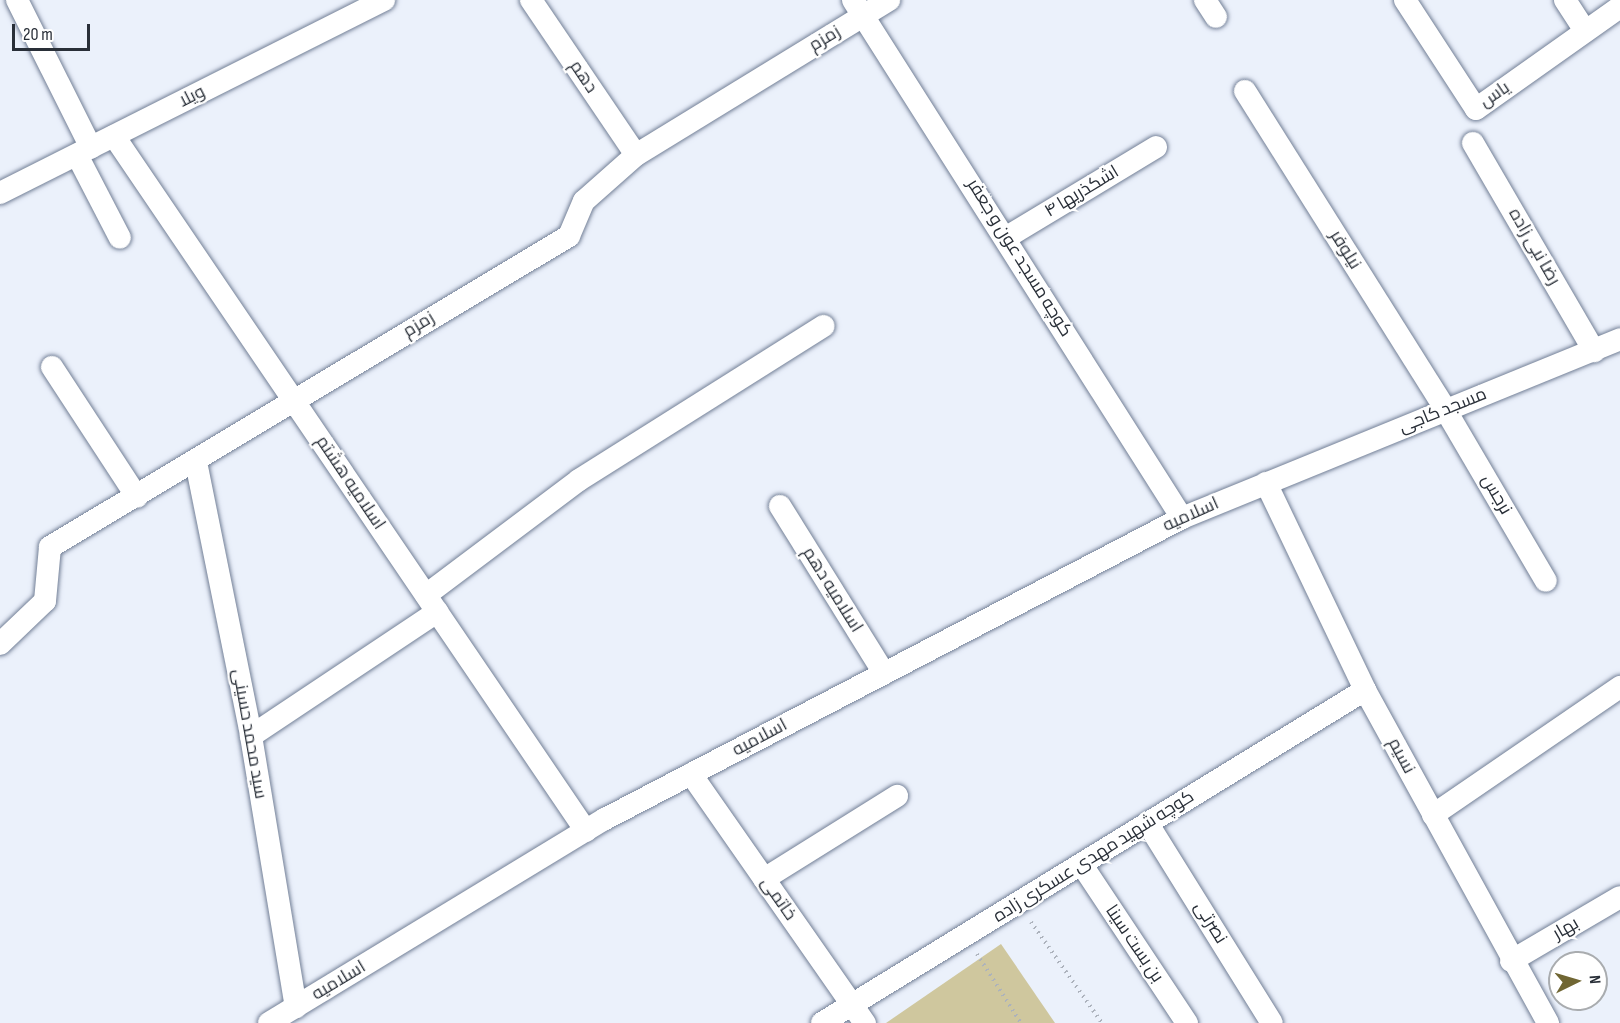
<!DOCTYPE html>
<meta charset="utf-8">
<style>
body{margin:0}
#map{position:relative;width:1620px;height:1023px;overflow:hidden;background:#ebf1fb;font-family:"Sofia Sans Condensed",Cairo,sans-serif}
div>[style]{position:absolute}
.green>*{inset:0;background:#cfc79e}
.path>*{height:4px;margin-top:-2px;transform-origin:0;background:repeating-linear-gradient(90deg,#acb2bc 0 1.5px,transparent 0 6px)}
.roads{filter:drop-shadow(0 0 2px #727f96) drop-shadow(0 0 2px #727f96)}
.street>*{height:22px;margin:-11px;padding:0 11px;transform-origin:11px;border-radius:11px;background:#fff}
span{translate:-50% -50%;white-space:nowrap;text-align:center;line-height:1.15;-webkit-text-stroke:4.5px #fff;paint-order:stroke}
.street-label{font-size:18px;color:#292f38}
.north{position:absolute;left:1548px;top:951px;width:60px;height:60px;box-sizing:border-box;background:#fff;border:2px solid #a9acaf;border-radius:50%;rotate:85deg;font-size:16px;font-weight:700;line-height:24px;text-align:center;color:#292f38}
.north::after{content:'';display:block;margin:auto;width:21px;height:27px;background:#706633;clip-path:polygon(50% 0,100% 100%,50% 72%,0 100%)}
.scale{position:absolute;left:12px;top:24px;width:78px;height:27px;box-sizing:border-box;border:3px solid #292f38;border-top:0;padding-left:8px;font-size:18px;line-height:21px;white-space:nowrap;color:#292f38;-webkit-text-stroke:4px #fff;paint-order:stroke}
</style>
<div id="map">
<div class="green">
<i style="clip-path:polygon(1001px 944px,1055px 1023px,886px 1023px)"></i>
</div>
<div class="path">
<i style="left:1031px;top:922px;width:123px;rotate:54.9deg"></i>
<i style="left:977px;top:954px;width:82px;rotate:57.5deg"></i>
</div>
<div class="roads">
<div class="street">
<i style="left:17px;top:0;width:165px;rotate:63.4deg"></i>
<i style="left:531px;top:0;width:187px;rotate:55.9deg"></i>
<i style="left:853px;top:0;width:614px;rotate:57.58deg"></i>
<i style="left:1205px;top:0;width:20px;rotate:57deg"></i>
<i style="left:1405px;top:0;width:130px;rotate:56.9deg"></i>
<i style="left:1476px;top:109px;width:176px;rotate:-35.3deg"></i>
<i style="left:1565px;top:0;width:37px;rotate:57deg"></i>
<i style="left:1245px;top:91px;width:376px;rotate:57.8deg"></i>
<i style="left:1445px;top:409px;width:199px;rotate:59.6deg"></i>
<i style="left:114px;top:136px;width:840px;rotate:55.82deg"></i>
<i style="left:1473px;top:143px;width:241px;rotate:59.8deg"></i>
<i style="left:77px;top:155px;width:93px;rotate:62.6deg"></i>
<i style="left:0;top:193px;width:430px;rotate:-26.7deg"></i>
<i style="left:1007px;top:237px;width:174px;rotate:-31.1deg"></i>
<i style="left:52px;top:367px;width:155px;rotate:56.8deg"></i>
<i style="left:196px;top:462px;width:279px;rotate:78.6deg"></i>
<i style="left:251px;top:736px;width:275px;rotate:80.6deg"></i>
<i style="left:1266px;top:483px;width:229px;rotate:64.4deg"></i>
<i style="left:1365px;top:690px;width:380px;rotate:61.2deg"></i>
<i style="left:780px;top:506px;width:197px;rotate:58.1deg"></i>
<i style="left:426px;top:595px;width:191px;rotate:-36.9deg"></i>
<i style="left:579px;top:480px;width:289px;rotate:-32.2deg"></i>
<i style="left:0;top:644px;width:62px;rotate:-43.7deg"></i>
<i style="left:45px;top:601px;width:54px;rotate:-84.7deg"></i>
<i style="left:50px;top:547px;width:605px;rotate:-30.93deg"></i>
<i style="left:569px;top:236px;width:38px;rotate:-67deg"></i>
<i style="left:584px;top:201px;width:69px;rotate:-41.5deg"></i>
<i style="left:636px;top:155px;width:297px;rotate:-31.5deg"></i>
<i style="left:251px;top:736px;width:224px;rotate:-33.7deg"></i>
<i style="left:691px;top:774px;width:304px;rotate:55.1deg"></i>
<i style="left:1433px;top:815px;width:227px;rotate:-34.4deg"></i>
<i style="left:1148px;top:824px;width:234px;rotate:58.1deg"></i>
<i style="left:1082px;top:865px;width:190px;rotate:56.4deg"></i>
<i style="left:764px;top:879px;width:157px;rotate:-32deg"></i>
<i style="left:1511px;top:961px;width:126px;rotate:-30.4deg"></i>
<i style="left:269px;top:1023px;width:393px;rotate:-31.3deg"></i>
<i style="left:605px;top:819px;width:651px;rotate:-27.55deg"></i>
<i style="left:1182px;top:518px;width:473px;rotate:-22.2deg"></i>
<i style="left:822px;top:1023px;width:637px;rotate:-31.52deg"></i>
</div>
</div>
<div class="street-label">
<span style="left:825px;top:39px;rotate:-31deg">زمزم</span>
<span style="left:583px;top:77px;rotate:56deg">دهم</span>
<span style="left:1495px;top:95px;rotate:-34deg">یاس</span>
<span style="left:192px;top:97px;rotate:-27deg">ویلا</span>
<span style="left:1082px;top:192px;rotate:-31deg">اشکذریها ۴</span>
<span style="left:1534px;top:247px;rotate:60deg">رضا نبی زاده</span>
<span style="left:1345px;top:250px;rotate:58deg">نیلوفر</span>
<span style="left:1019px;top:258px;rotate:58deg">کوچه مسجد عون و جعفر</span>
<span style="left:419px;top:325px;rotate:-31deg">زمزم</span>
<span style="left:1443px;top:411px;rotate:-22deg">مسجد کاجی</span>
<span style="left:350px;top:483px;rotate:56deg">اسلامیه هشتم</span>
<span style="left:1496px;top:495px;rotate:60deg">نرجس</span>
<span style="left:1191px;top:515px;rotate:-24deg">اسلامیه</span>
<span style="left:832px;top:590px;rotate:58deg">اسلامیه دهم</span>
<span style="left:249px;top:734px;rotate:80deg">سید محمد حسینی</span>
<span style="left:760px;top:738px;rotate:-28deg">اسلامیه</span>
<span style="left:1401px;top:756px;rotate:62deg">نسیم</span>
<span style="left:1094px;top:857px;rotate:-32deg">کوچه شهید مهدی عسکری زاده</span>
<span style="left:778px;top:899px;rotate:55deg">خاتمی</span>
<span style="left:1210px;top:923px;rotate:58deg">نصرتی</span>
<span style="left:1566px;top:929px;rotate:-30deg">بهار</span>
<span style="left:1134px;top:944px;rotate:56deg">بن بست سینا</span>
<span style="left:339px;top:981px;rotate:-31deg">اسلامیه</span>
</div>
<div class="north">N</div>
<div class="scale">20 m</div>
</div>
